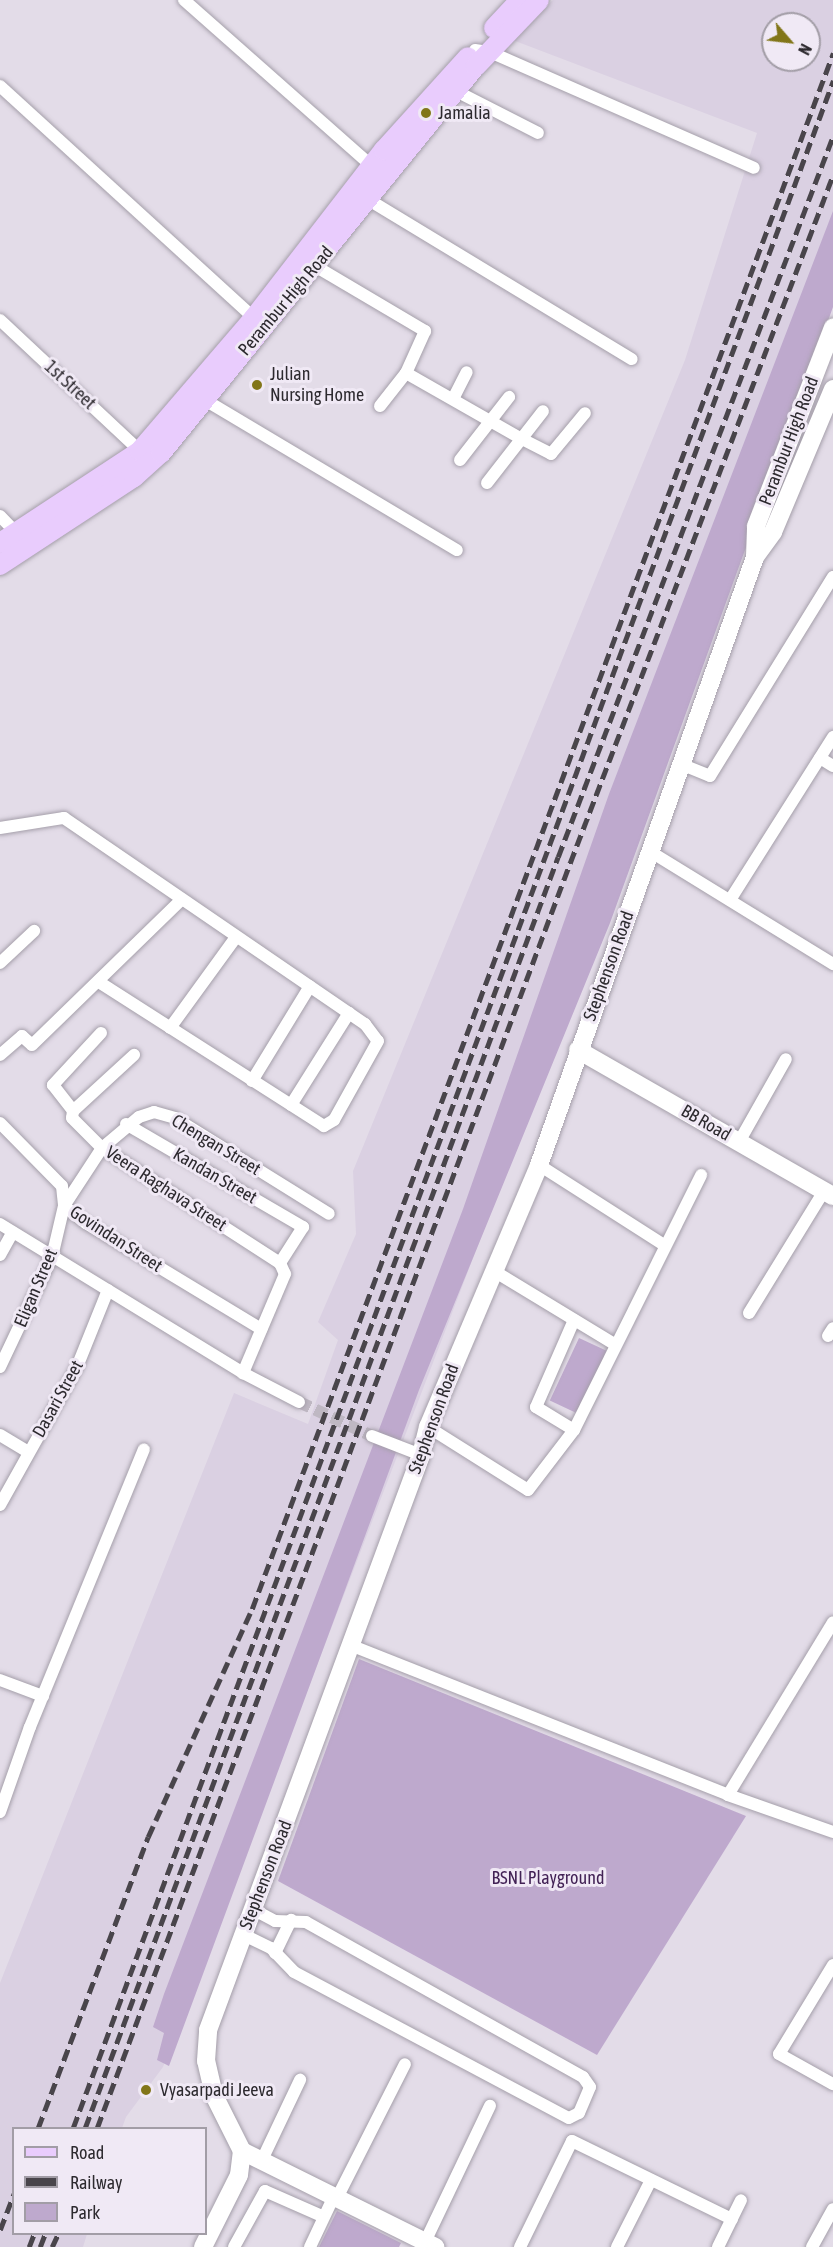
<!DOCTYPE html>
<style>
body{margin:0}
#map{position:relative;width:833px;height:2247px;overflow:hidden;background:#e3dce8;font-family:"Asap Condensed",sans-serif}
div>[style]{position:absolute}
.built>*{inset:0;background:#dad0e2}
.green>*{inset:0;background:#bea9cd;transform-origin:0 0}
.street-tunnel>*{height:12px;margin-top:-6px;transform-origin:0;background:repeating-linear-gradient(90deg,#bfb8c3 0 12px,transparent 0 18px)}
.roads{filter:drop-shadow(0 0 2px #a59faa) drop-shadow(0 0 2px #a59faa)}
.street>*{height:12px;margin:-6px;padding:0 6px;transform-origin:6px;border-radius:6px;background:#fff}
.secondary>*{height:18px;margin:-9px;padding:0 9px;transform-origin:9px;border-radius:9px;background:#fff}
.primary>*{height:20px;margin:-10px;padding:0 10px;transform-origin:10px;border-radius:10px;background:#e9ccfd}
.rail>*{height:4.5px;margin-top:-2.25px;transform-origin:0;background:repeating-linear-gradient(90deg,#49454b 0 12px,transparent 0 18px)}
.dots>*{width:16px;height:16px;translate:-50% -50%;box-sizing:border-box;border:3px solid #f0e9f5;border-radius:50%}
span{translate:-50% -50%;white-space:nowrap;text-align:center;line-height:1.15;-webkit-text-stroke:6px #f0e9f5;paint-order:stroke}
.poi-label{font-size:18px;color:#2d2a2f}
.left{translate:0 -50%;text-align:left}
.street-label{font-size:18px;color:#2d2a2f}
.park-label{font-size:18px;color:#422255}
.legend{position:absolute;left:12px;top:2127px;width:195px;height:108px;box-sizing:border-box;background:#f0e9f5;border:2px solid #a29da6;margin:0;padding:8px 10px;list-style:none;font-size:18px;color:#2d2a2f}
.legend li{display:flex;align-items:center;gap:12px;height:30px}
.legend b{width:30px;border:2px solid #a29da6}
.north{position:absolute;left:761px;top:12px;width:60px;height:60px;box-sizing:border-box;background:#f0e9f5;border:2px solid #a29da6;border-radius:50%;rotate:118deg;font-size:16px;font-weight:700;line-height:24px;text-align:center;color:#2d2a2f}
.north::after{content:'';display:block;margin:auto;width:21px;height:27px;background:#827619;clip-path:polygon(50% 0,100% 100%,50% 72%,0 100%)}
</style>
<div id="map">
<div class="built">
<i style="clip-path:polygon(evenodd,553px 0,833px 0,833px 294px,541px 1081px,163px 2067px,126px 2117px,122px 2128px,14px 2128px,14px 2234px,87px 2234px,83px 2247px,0 2247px,0 1983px,234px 1393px,308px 1424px,338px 1340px,318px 1322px,356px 1234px,353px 1171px,685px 360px,757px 133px,510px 39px,553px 0,773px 24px,809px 24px,809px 60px,773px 60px,773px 24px)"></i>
</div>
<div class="green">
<i style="clip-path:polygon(833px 211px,833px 307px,610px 923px,419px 1390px,169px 2066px,157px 2060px,164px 2033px,153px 2027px,164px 1994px,463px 1209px,609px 794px)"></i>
<i style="left:579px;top:1338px;width:31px;height:69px;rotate:25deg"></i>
<i style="clip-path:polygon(359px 1659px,746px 1816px,597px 2055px,278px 1881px)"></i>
<i style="clip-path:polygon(337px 2211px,401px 2243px,399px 2247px,319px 2247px)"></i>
</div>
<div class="street-tunnel">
<i style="left:299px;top:1402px;width:81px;rotate:25deg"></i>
</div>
<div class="roads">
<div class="street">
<i style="left:184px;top:0;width:256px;rotate:41.5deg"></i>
<i style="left:475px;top:50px;width:15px;rotate:8deg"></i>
<i style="left:490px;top:52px;width:288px;rotate:23.7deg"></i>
<i style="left:0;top:86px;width:344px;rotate:42.4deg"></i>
<i style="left:456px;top:91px;width:92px;rotate:27.1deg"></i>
<i style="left:369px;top:200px;width:307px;rotate:31.2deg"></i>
<i style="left:315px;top:266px;width:128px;rotate:30.6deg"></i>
<i style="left:425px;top:331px;width:46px;rotate:114.3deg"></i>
<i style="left:406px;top:373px;width:131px;rotate:29.7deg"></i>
<i style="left:520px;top:438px;width:35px;rotate:27deg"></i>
<i style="left:551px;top:454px;width:53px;rotate:-50.3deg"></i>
<i style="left:0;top:320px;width:192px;rotate:43.1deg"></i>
<i style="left:200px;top:397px;width:299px;rotate:30.8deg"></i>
<i style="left:453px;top:399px;width:30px;rotate:-63deg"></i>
<i style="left:380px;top:406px;width:42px;rotate:-51.8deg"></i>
<i style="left:460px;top:460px;width:80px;rotate:-52.1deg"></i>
<i style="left:487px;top:483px;width:91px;rotate:-52.1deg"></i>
<i style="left:0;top:516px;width:29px;rotate:46deg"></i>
<i style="left:820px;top:758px;width:15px;rotate:32deg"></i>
<i style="left:683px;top:765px;width:29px;rotate:22deg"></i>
<i style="left:710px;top:776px;width:234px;rotate:-58.3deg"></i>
<i style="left:0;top:828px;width:65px;rotate:-8.9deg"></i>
<i style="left:64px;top:818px;width:365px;rotate:34.4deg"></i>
<i style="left:365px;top:1024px;width:21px;rotate:53deg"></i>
<i style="left:378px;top:1041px;width:90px;rotate:119.1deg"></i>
<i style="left:334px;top:1120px;width:12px;rotate:149deg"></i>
<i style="left:324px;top:1126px;width:267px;rotate:-147.4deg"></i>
<i style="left:651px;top:852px;width:214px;rotate:31.6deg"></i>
<i style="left:730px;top:900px;width:193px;rotate:-57.7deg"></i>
<i style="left:0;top:963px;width:47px;rotate:-43.3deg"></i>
<i style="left:170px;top:1028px;width:112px;rotate:-54deg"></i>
<i style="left:101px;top:1033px;width:71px;rotate:132.7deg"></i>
<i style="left:53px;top:1085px;width:33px;rotate:52deg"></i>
<i style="left:73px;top:1111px;width:7px;rotate:98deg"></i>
<i style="left:72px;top:1118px;width:42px;rotate:45deg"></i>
<i style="left:102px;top:1148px;width:212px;rotate:32.9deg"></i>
<i style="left:280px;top:1263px;width:12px;rotate:66deg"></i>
<i style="left:285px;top:1274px;width:108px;rotate:113deg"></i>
<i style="left:0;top:1055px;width:29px;rotate:-41deg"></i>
<i style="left:22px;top:1036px;width:13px;rotate:42deg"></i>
<i style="left:32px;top:1045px;width:209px;rotate:-44.2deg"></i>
<i style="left:252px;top:1081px;width:111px;rotate:-58.6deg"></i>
<i style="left:291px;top:1105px;width:109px;rotate:-57.8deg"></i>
<i style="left:73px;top:1111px;width:83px;rotate:-42.6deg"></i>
<i style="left:0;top:1123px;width:88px;rotate:45.5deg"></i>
<i style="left:62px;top:1186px;width:20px;rotate:84deg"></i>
<i style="left:64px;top:1206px;width:28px;rotate:38deg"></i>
<i style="left:86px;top:1223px;width:205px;rotate:31.2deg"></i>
<i style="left:126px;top:1124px;width:205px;rotate:30.2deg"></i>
<i style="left:303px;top:1227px;width:43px;rotate:122.6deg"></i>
<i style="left:739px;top:1142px;width:95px;rotate:-60.5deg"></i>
<i style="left:539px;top:1165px;width:148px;rotate:32.6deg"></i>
<i style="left:0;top:1224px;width:285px;rotate:31.5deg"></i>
<i style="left:243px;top:1373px;width:63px;rotate:27.4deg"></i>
<i style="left:0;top:1255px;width:26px;rotate:-61deg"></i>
<i style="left:494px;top:1271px;width:140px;rotate:31.3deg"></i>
<i style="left:749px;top:1313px;width:143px;rotate:-58.4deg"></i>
<i style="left:574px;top:1320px;width:95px;rotate:113.6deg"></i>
<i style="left:536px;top:1407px;width:44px;rotate:31.2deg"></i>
<i style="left:828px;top:1336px;width:9px;rotate:-58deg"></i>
<i style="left:0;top:1367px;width:122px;rotate:-64.7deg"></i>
<i style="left:52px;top:1257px;width:52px;rotate:-76.8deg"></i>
<i style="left:64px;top:1206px;width:69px;rotate:-56.8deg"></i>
<i style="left:102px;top:1148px;width:48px;rotate:-40deg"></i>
<i style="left:139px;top:1117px;width:16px;rotate:-18deg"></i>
<i style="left:154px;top:1112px;width:22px;rotate:16deg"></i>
<i style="left:175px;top:1118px;width:181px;rotate:31.9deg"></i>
<i style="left:428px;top:1427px;width:118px;rotate:32.2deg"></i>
<i style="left:528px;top:1490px;width:76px;rotate:-52.5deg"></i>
<i style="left:574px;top:1430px;width:285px;rotate:-63.5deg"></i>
<i style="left:0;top:1435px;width:33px;rotate:31deg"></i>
<i style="left:372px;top:1436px;width:53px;rotate:21.2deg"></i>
<i style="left:0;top:1505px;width:158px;rotate:-60.8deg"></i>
<i style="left:77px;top:1367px;width:83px;rotate:-68.1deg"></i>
<i style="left:350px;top:1645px;width:407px;rotate:21.6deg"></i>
<i style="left:728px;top:1795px;width:111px;rotate:19.4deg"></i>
<i style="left:0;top:1680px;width:46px;rotate:20.4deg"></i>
<i style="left:728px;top:1795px;width:202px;rotate:-58.7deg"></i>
<i style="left:0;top:1812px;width:90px;rotate:-70.6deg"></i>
<i style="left:30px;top:1727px;width:300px;rotate:-67.7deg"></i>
<i style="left:244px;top:1935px;width:30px;rotate:26deg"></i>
<i style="left:271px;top:1948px;width:33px;rotate:46deg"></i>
<i style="left:294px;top:1972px;width:311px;rotate:28deg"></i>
<i style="left:569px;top:2118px;width:11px;rotate:-27deg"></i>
<i style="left:579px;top:2113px;width:28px;rotate:-67deg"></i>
<i style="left:590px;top:2087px;width:12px;rotate:-125deg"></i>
<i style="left:583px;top:2077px;width:317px;rotate:-150.8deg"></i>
<i style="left:306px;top:1922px;width:31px;rotate:-178deg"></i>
<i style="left:275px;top:1921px;width:24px;rotate:-152deg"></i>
<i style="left:275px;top:1953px;width:37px;rotate:-64deg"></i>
<i style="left:833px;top:1965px;width:104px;rotate:121.2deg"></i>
<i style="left:779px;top:2054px;width:62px;rotate:29.1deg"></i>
<i style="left:262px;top:2160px;width:89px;rotate:-64.6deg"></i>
<i style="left:337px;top:2198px;width:150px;rotate:-63.1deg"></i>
<i style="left:425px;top:2242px;width:151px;rotate:-64.5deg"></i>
<i style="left:234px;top:2247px;width:64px;rotate:-61deg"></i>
<i style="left:265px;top:2191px;width:64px;rotate:23.8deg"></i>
<i style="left:310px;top:2247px;width:56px;rotate:-64.8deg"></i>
<i style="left:520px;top:2247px;width:118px;rotate:-63.9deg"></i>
<i style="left:572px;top:2141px;width:178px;rotate:26deg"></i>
<i style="left:617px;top:2247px;width:75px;rotate:-63.1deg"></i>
<i style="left:718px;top:2247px;width:52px;rotate:-63.9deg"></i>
<i style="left:812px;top:2247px;width:43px;rotate:-61.1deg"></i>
</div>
<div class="secondary">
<i style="left:755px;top:557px;width:31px;rotate:-88deg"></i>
<i style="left:756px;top:526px;width:213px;rotate:-68.8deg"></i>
<i style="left:578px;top:1050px;width:294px;rotate:29.8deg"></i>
<i style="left:242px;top:2151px;width:216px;rotate:26.4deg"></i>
<i style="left:203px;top:2247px;width:80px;rotate:-63.4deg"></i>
<i style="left:239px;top:2175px;width:24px;rotate:-83deg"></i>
<i style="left:242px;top:2151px;width:63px;rotate:-116.6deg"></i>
<i style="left:214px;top:2095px;width:35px;rotate:-103deg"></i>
<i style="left:206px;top:2061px;width:31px;rotate:-86deg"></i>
<i style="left:208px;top:2030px;width:613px;rotate:-69.67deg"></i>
<i style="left:421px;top:1455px;width:29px;rotate:-76deg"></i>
<i style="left:428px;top:1427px;width:285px;rotate:-67deg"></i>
<i style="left:539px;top:1165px;width:645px;rotate:-70.44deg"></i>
<i style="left:755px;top:557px;width:31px;rotate:-54deg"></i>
<i style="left:773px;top:532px;width:155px;rotate:-67.2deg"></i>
</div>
<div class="primary">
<i style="left:494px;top:28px;width:38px;rotate:-47deg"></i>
<i style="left:0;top:543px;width:168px;rotate:-33.3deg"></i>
<i style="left:140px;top:451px;width:175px;rotate:-49.4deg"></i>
<i style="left:254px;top:318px;width:212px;rotate:-52.3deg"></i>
<i style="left:384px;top:150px;width:125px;rotate:-47.9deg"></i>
<i style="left:0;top:565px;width:160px;rotate:-33.3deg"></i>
<i style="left:134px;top:477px;width:36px;rotate:-42deg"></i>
<i style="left:161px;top:453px;width:499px;rotate:-50.9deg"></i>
<i style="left:476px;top:66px;width:91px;rotate:-46.3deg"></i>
</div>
</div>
<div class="rail">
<i style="left:38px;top:2128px;width:311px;rotate:-69.3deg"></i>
<i style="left:148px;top:1837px;width:251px;rotate:-65.5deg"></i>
<i style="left:252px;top:1609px;width:1661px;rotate:-69.52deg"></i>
<i style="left:73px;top:2128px;width:2184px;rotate:-69.63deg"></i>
<i style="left:85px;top:2128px;width:1356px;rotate:-69.59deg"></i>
<i style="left:558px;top:857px;width:772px;rotate:-69.12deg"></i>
<i style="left:97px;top:2128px;width:1351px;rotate:-69.5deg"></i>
<i style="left:570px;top:863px;width:737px;rotate:-69.08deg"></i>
<i style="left:0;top:2230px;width:39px;rotate:-69deg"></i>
<i style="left:29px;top:2247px;width:14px;rotate:-69deg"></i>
<i style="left:40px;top:2247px;width:14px;rotate:-69deg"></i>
<i style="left:52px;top:2247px;width:14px;rotate:-65deg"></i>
</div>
<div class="dots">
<i style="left:426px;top:113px;background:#827619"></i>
<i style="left:257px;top:385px;background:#827619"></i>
<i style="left:146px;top:2090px;background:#827619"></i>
</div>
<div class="poi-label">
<span class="left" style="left:438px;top:113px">Jamalia</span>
<span class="left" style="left:270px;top:385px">Julian<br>Nursing Home</span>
<span class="left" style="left:160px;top:2090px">Vyasarpadi Jeeva</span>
</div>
<div class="street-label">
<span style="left:286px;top:301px;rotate:-50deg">Perambur High Road</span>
<span style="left:70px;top:385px;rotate:43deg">1st Street</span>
<span style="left:789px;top:441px;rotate:-69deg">Perambur High Road</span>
<span style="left:609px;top:966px;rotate:-70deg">Stephenson Road</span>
<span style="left:706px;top:1123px;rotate:30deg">BB Road</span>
<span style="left:216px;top:1145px;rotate:31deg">Chengan Street</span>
<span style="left:215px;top:1176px;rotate:30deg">Kandan Street</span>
<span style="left:166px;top:1189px;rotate:33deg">Veera Raghava Street</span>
<span style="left:116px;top:1239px;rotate:33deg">Govindan Street</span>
<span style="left:36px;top:1288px;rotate:-67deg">Eligan Street</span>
<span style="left:58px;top:1399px;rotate:-61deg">Dasari Street</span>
<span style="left:434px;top:1419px;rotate:-70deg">Stephenson Road</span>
<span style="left:266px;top:1875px;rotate:-69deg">Stephenson Road</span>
</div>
<div class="park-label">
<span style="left:548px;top:1878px">BSNL Playground</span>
</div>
<ul class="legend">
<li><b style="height:8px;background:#e9ccfd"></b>Road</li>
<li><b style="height:8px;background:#49454b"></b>Railway</li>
<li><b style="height:16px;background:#bea9cd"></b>Park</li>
</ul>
<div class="north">N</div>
</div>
